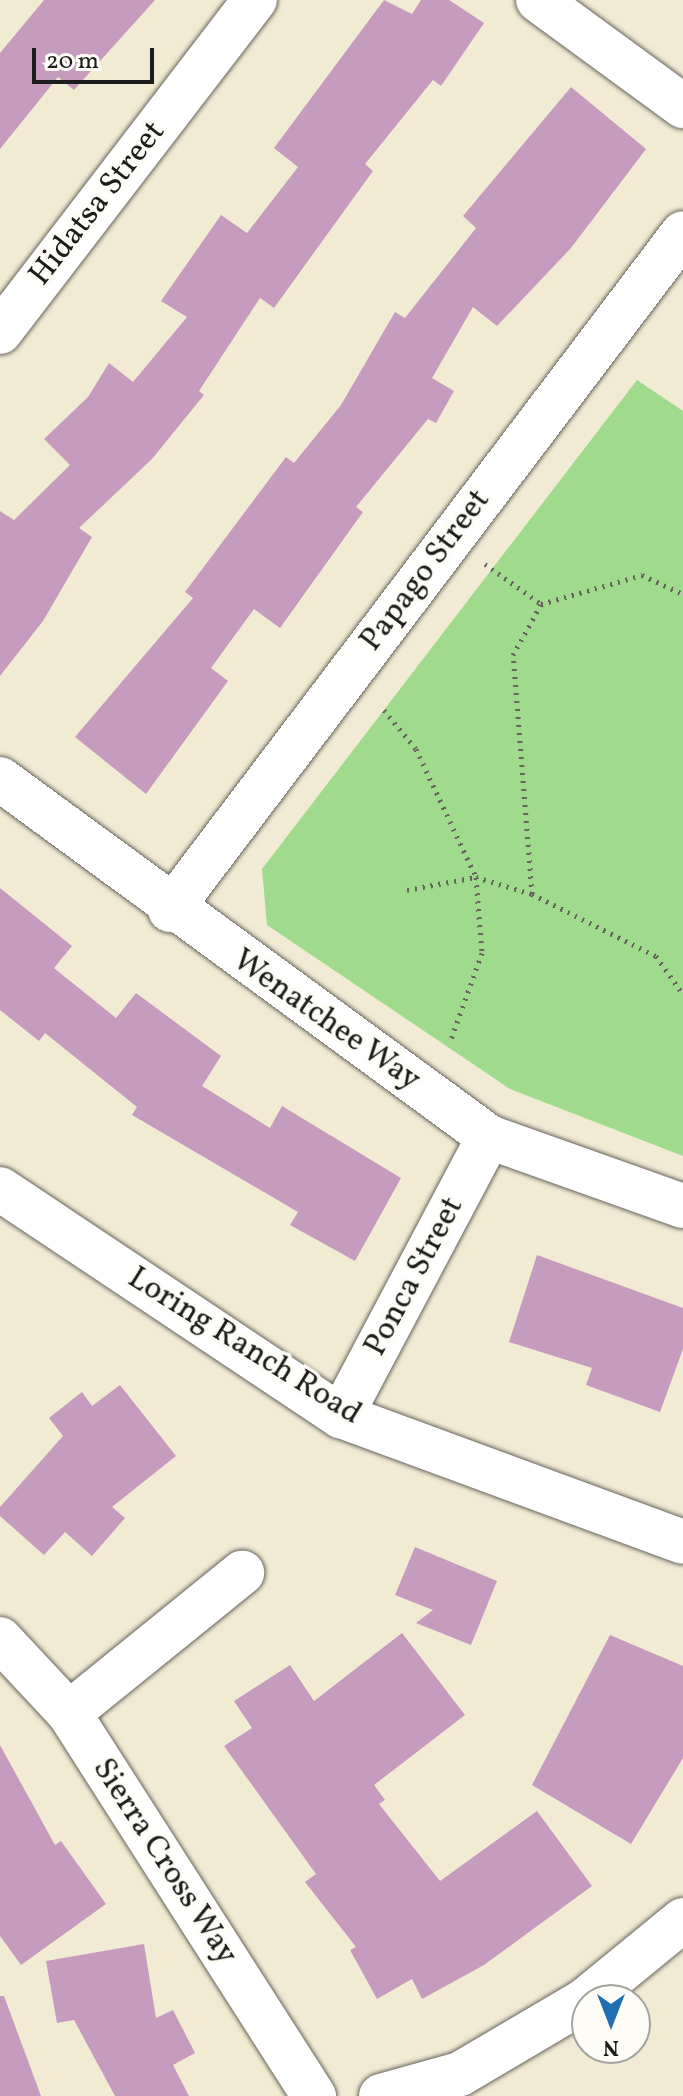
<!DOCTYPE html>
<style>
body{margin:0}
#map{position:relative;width:683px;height:2096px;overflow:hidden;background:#f2ebd4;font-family:Vollkorn,serif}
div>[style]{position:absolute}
.green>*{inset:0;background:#9fda8d}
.building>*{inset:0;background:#c69cbe}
.path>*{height:5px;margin-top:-2.5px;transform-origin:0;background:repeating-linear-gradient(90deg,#67645c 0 2px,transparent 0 8px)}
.roads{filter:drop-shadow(0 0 2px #67645c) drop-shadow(0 0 2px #67645c)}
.minor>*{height:44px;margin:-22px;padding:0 22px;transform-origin:22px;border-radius:22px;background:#fff}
span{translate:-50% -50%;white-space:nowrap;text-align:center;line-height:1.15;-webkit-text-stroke:7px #fdfcf7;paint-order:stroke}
.street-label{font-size:32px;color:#1c1c1c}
.north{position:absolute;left:571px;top:1984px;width:80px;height:80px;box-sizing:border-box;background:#fdfcf7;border:2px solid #a3a29f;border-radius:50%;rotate:180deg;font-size:22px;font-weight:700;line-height:32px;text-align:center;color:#1c1c1c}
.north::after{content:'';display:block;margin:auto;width:28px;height:36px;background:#1f6fb2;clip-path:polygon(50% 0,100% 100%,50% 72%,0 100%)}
.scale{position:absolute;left:32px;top:48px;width:122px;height:36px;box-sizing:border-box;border:4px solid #1c1c1c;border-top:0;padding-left:10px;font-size:24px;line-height:28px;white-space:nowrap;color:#1c1c1c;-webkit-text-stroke:6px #fdfcf7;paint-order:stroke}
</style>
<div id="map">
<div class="green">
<i style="clip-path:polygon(637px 380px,683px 411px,683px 1156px,510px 1089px,267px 925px,262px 869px)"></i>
</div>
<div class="building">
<i style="clip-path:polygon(44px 0,155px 0,74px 90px,58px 77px,0 149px,0 53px)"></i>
<i style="clip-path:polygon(384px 0,412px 14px,421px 0,449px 0,484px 23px,441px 86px,433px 80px,365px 164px,373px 171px,274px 308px,260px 298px,199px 391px,204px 395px,152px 459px,79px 528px,92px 537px,43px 621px,0 676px,0 511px,14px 520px,70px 465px,44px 439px,88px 397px,109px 363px,133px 382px,187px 317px,161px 301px,221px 215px,247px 233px,298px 167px,274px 148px)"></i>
<i style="clip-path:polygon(571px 87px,646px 149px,571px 248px,497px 326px,473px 307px,432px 378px,454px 391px,436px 423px,428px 419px,356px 507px,363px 512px,280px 628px,254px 609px,211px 668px,228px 681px,146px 794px,75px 737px,193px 598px,185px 592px,286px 457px,294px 463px,341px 405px,395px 312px,405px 318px,476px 228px,463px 216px)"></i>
<i style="clip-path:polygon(0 888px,72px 946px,54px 968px,116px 1018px,136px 993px,221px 1056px,202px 1086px,270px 1128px,282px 1106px,401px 1178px,355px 1261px,290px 1225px,298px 1212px,132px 1115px,137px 1107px,45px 1033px,39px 1041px,0 1010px)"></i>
<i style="clip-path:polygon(537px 1255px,683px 1308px,683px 1349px,660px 1412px,586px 1385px,592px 1368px,509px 1342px)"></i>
<i style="clip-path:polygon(120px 1385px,176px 1456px,112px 1507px,125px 1518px,92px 1556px,65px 1532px,44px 1555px,0 1516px,0 1507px,63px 1436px,49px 1418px,82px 1392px,92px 1406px)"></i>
<i style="clip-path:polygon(415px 1547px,497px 1581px,471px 1645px,416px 1623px,433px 1610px,395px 1595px)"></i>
<i style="clip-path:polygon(402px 1633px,465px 1715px,374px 1785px,385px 1800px,379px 1804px,440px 1881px,537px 1811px,592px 1886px,484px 1965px,422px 1999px,412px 1979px,377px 1999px,350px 1950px,356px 1947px,305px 1882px,316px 1874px,224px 1746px,252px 1728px,234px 1701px,290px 1665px,314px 1701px)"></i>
<i style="clip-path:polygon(610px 1635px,683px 1666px,683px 1758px,631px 1844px,532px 1785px)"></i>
<i style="clip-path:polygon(0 1745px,55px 1845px,61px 1841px,106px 1904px,21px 1965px,0 1936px)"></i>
<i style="clip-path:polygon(144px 1944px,156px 2018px,173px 2010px,195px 2053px,173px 2065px,189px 2096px,115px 2096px,74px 2020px,57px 2023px,46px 1961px)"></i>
<i style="clip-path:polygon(0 1996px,4px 1996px,41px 2096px,0 2096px)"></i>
</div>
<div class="path">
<i style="left:485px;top:564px;width:69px;rotate:35.5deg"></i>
<i style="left:541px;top:604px;width:105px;rotate:-16deg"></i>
<i style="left:642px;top:575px;width:45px;rotate:24.9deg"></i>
<i style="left:384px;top:710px;width:50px;rotate:50.6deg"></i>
<i style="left:416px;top:749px;width:141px;rotate:64.9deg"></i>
<i style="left:476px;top:877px;width:76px;rotate:85.5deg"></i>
<i style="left:482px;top:953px;width:91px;rotate:109.8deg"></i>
<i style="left:407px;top:890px;width:70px;rotate:-10.7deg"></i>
<i style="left:476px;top:877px;width:59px;rotate:16.9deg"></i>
<i style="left:532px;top:894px;width:139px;rotate:26.6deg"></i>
<i style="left:656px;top:956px;width:47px;rotate:54.6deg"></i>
<i style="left:532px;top:894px;width:240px;rotate:-94.5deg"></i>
<i style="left:513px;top:655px;width:58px;rotate:-61.2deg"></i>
</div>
<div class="roads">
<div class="minor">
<i style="left:538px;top:0;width:180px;rotate:36.2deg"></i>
<i style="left:0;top:332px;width:419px;rotate:-52.5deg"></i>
<i style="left:0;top:779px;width:606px;rotate:36.21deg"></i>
<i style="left:489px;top:1137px;width:206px;rotate:19.6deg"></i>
<i style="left:170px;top:910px;width:849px;rotate:-52.85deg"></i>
<i style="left:0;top:1189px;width:410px;rotate:33.7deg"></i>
<i style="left:341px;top:1416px;width:364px;rotate:20.2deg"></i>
<i style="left:341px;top:1416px;width:316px;rotate:-62.1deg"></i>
<i style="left:0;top:1639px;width:101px;rotate:47deg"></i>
<i style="left:69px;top:1713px;width:455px;rotate:57.4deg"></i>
<i style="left:69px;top:1713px;width:223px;rotate:-39deg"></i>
<i style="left:381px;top:2096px;width:82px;rotate:-15.6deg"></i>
<i style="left:460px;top:2074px;width:144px;rotate:-30.5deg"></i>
<i style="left:584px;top:2001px;width:128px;rotate:-39.3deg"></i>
</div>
</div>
<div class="street-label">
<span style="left:98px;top:204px;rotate:-52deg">Hidatsa Street</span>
<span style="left:426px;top:571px;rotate:-53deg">Papago Street</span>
<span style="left:326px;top:1021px;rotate:35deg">Wenatchee Way</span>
<span style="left:415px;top:1277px;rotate:-62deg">Ponca Street</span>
<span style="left:244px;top:1347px;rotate:32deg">Loring Ranch Road</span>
<span style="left:164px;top:1862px;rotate:57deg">Sierra Cross Way</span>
</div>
<div class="north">N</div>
<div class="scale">20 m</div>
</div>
